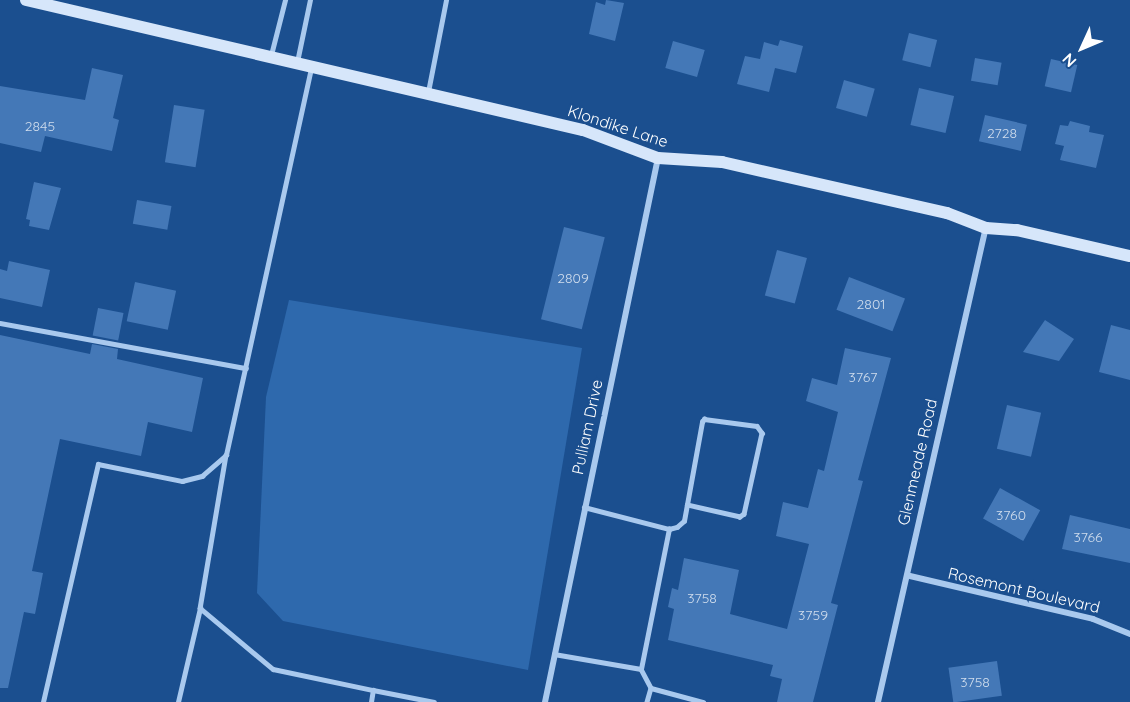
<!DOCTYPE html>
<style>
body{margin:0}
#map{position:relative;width:1130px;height:702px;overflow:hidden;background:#1b4f8f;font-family:Quicksand,sans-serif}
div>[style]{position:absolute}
.green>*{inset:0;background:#2e69ad}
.building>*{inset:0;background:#4478b7;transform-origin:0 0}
.lane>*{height:4.5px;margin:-2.25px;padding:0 2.25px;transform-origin:2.25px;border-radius:2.25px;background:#a9c9ee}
.street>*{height:6px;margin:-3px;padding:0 3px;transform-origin:3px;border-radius:3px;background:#a9c9ee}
.secondary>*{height:12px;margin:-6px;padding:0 6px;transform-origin:6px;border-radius:6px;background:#d6e6fa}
span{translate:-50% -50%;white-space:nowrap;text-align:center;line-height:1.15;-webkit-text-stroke:4.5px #1b4f8f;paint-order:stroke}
.number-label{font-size:14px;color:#d0dded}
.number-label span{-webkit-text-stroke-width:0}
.street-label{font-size:16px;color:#fff}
.north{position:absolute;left:1052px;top:18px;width:60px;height:60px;-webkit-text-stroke:4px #1b4f8f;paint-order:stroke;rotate:226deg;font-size:16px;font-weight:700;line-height:24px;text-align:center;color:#fff}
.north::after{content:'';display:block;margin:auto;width:21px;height:27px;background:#fff;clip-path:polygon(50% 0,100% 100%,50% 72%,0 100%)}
</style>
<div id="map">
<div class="green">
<i style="clip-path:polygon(289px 300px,582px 348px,528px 670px,283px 621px,257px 593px,266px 397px)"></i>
</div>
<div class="building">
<i style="clip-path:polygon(606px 0,624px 3px,615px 41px,589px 34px,596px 2px,605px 5px)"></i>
<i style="left:909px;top:33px;width:29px;height:28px;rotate:14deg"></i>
<i style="clip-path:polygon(780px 40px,803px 46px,796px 73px,775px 68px,769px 92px,737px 84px,745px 56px,760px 59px,764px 42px,778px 46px)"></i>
<i style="left:673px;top:41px;width:33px;height:28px;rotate:16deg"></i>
<i style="left:975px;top:58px;width:27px;height:23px;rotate:10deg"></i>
<i style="left:1051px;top:59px;width:27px;height:28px;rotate:13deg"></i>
<i style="clip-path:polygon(92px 68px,123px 75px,113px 118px,119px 120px,112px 151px,45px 136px,41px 152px,0 143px,0 86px,85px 100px)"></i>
<i style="left:844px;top:80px;width:32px;height:29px;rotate:16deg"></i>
<i style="left:919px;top:88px;width:36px;height:38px;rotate:13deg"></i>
<i style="left:174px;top:105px;width:31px;height:58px;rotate:9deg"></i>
<i style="left:985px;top:115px;width:43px;height:27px;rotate:13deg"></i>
<i style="clip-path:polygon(1070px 121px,1090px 126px,1089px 132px,1104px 135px,1096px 168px,1060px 160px,1064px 146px,1055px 144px,1060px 125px,1068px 126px)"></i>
<i style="clip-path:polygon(34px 182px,61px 188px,49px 230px,29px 226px,30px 220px,26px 219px)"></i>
<i style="left:137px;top:200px;width:35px;height:24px;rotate:10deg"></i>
<i style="left:564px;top:227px;width:42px;height:95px;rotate:14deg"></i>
<i style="left:777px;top:250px;width:31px;height:47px;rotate:15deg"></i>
<i style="clip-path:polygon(9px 261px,50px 270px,42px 307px,0 298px,0 269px,7px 271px)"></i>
<i style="left:849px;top:277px;width:60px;height:35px;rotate:21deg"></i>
<i style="left:135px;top:282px;width:42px;height:40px;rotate:12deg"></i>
<i style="left:98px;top:308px;width:26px;height:28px;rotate:11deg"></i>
<i style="clip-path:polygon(1045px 320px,1074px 339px,1059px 361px,1023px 352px)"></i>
<i style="clip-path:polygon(1111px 325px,1130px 330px,1130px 380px,1099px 372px)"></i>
<i style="clip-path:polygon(0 335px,90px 354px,92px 344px,118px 349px,117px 359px,203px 378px,192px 432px,148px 422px,141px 456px,60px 439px,32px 571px,43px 573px,39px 594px,35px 614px,24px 612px,8px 688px,0 688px)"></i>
<i style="clip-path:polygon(845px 348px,891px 358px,858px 480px,863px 481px,831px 603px,838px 605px,813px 702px,777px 702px,782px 679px,770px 676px,773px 665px,668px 640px,674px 609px,668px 607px,672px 588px,678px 590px,684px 558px,739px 570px,730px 614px,787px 629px,809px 544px,776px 536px,783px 502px,808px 508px,818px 469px,824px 471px,838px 412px,806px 401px,812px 378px,837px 385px)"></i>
<i style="left:1007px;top:405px;width:35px;height:45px;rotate:13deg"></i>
<i style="left:1000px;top:488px;width:46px;height:35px;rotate:29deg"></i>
<i style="clip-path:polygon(1070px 515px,1130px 529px,1130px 563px,1062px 549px)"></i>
<i style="left:997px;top:661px;width:35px;height:49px;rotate:82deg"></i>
</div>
<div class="lane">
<i style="left:271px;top:55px;width:57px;rotate:-75.7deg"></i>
<i style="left:297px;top:62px;width:63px;rotate:-78.2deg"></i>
<i style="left:428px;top:92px;width:94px;rotate:-78.9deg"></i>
<i style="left:0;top:323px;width:250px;rotate:10.4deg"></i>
<i style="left:226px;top:455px;width:155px;rotate:99.6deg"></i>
<i style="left:200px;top:608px;width:95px;rotate:39.9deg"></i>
<i style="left:273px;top:669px;width:102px;rotate:11.9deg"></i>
<i style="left:584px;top:507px;width:88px;rotate:14.5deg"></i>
<i style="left:669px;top:529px;width:8px;rotate:-14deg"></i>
<i style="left:677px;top:527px;width:9px;rotate:-41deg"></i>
<i style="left:684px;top:521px;width:101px;rotate:-79.7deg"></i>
<i style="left:702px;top:422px;width:4px;rotate:-56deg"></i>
<i style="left:704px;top:419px;width:53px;rotate:7.5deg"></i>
<i style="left:757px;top:426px;width:9px;rotate:54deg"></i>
<i style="left:762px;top:433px;width:83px;rotate:102.5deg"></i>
<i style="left:744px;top:514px;width:5px;rotate:143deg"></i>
<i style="left:740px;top:517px;width:54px;rotate:-167.2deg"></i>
<i style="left:554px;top:654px;width:88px;rotate:9.8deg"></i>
<i style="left:641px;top:669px;width:143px;rotate:-78.7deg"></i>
<i style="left:641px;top:669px;width:21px;rotate:62deg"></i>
<i style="left:651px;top:688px;width:15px;rotate:106deg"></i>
<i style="left:651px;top:688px;width:54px;rotate:15.1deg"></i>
<i style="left:43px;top:702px;width:244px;rotate:-77deg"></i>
<i style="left:98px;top:464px;width:86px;rotate:11.4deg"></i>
<i style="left:182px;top:481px;width:21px;rotate:-14deg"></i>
<i style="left:202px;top:476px;width:32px;rotate:-41deg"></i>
<i style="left:226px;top:455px;width:397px;rotate:-77.6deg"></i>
<i style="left:178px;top:702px;width:97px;rotate:-76.8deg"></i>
<i style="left:371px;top:702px;width:12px;rotate:-81deg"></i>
<i style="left:373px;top:690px;width:62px;rotate:11.1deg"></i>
</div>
<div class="street">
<i style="left:910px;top:576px;width:188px;rotate:13.2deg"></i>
<i style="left:1093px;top:619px;width:40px;rotate:22deg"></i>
<i style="left:545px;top:702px;width:556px;rotate:-78.27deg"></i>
<i style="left:878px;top:702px;width:486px;rotate:-77.2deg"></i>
</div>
<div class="secondary">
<i style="left:26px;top:0;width:572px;rotate:13.14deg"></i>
<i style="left:583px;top:130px;width:80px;rotate:20.5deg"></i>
<i style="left:658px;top:158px;width:64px;rotate:3.6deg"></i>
<i style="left:722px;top:162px;width:231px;rotate:12.8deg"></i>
<i style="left:947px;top:213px;width:42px;rotate:21deg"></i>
<i style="left:986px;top:228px;width:31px;rotate:4deg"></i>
<i style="left:1017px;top:230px;width:116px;rotate:13deg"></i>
</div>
<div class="number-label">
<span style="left:40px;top:126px">2845</span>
<span style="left:1002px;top:133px">2728</span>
<span style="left:573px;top:278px">2809</span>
<span style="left:871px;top:304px">2801</span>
<span style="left:863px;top:377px">3767</span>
<span style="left:1011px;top:515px">3760</span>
<span style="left:1088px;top:537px">3766</span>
<span style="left:702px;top:598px">3758</span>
<span style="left:813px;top:615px">3759</span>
<span style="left:975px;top:682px">3758</span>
</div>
<div class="street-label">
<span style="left:618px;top:126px;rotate:18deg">Klondike Lane</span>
<span style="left:587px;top:427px;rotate:-78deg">Pulliam Drive</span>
<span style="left:917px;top:462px;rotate:-77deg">Glenmeade Road</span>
<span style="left:1024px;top:590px;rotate:13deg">Rosemont Boulevard</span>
</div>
<div class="north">N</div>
</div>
